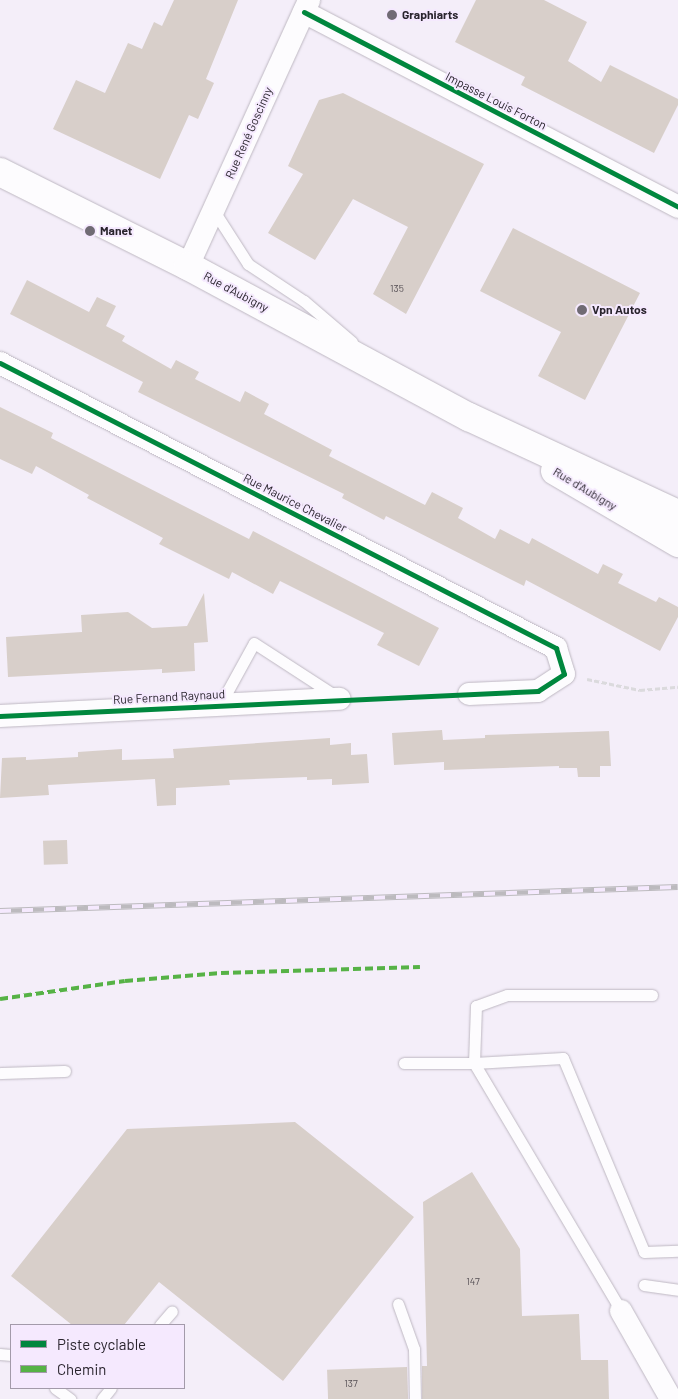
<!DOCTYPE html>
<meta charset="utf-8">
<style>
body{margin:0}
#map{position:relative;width:678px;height:1399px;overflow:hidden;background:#f4eef9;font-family:Barlow,sans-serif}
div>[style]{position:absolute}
.building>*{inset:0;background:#d8cfca;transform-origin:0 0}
.path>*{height:3px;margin-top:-1.5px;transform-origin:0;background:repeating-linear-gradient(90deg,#dbdadd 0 5px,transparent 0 7.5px)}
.roads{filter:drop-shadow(0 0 1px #beb8c2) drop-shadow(0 0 1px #beb8c2)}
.service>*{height:11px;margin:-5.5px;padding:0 5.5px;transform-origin:5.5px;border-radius:5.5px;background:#fdfcfe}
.minor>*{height:22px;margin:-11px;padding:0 11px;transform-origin:11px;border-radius:11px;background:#fdfcfe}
.secondary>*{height:28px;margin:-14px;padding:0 14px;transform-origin:14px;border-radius:14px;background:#fdfcfe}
.rail>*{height:5.5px;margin-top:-2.75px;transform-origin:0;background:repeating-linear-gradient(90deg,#f5e9fe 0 11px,#bcbabe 0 22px);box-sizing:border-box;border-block:1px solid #bcbabe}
.quiet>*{height:4px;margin-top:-2px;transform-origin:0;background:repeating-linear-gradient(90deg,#56b246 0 8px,transparent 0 12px)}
.cycleway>*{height:5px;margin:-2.5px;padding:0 2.5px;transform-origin:2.5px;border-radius:2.5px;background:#00873e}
.dots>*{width:14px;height:14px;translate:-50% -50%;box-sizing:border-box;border:2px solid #f5e9fe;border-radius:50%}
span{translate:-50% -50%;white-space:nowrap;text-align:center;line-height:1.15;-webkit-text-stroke:4px #f5e9fe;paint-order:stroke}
.number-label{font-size:10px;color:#554f54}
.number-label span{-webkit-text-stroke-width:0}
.poi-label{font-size:12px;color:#29242d;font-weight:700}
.left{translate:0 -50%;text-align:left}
.street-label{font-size:12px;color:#29242d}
.legend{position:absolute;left:10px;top:1324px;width:175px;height:65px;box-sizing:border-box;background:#f5e9fe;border:1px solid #a39aaa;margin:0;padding:6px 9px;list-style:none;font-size:15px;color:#29242d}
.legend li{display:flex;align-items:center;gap:10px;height:25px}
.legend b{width:25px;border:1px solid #a39aaa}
</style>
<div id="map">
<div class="building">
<i style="clip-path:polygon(174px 0,238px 0,206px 79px,214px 83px,198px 119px,189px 115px,160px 179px,53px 129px,76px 80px,105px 93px,128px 43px,142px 49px,154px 22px,162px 26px)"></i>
<i style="clip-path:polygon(476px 0,544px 0,587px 22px,568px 61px,601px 82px,610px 65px,678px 99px,678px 105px,654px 153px,521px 85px,525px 77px,455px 42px)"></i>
<i style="clip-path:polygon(343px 93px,484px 164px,406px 314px,373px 294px,408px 227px,353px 199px,315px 260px,268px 233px,303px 174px,288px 166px,319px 100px)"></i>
<i style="clip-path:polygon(513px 228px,640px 293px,585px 400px,538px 376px,561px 332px,480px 291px)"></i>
<i style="clip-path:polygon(27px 280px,89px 312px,97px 297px,116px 306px,106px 326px,125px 336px,122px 341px,171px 369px,176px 360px,199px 372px,195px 379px,240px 402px,245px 391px,269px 404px,264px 414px,332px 450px,329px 456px,425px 505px,432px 492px,463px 508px,458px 518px,495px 539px,500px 529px,529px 544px,532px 538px,598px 574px,603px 564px,623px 574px,618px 583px,656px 602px,659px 597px,678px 607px,678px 617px,660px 651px,526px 580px,524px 586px,386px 516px,384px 520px,342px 498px,344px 494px,138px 392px,143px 382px,10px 314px)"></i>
<i style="clip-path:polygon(0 407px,53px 433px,51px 438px,180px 504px,249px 539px,253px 531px,439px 628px,419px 666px,377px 645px,384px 633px,280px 581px,273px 594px,232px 572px,229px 579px,159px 544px,163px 538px,87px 498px,89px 495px,36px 466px,32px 474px,0 459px)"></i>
<i style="clip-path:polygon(204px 593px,208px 642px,194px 643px,195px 671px,162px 673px,162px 669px,8px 677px,6px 637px,82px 632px,81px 615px,128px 612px,152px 628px,187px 626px)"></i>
<i style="clip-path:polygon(442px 730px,443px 740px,485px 738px,485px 735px,609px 731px,611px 766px,600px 766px,600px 777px,578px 777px,577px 768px,559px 768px,559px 766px,444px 770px,444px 762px,394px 765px,392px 733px)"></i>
<i style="clip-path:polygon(330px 738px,330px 745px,351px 743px,351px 755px,367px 754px,369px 783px,332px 785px,332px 779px,307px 780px,307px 777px,229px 780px,230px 785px,176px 788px,176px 805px,157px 806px,155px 779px,48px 785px,49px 795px,0 798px,2px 758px,26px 757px,26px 760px,78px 757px,78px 752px,122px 749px,122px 760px,174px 758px,173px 749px)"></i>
<i style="left:67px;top:840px;width:24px;height:24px;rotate:88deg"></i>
<i style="clip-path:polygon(295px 1122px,414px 1217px,283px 1381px,159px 1282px,124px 1325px,72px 1325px,11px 1276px,127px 1129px)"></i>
<i style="clip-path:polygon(472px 1172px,520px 1249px,522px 1316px,579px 1314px,581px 1360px,608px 1360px,609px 1399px,422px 1399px,422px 1366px,427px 1366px,423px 1202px)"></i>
<i style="left:407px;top:1367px;width:32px;height:80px;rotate:88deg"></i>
</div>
<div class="path">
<i style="left:587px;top:679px;width:54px;rotate:11.7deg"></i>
<i style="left:640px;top:690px;width:38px;rotate:-5deg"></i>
</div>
<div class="roads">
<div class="service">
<i style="left:214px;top:211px;width:63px;rotate:57.3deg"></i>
<i style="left:248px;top:264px;width:67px;rotate:33.5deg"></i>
<i style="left:304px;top:301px;width:63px;rotate:40.5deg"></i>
<i style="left:221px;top:703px;width:68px;rotate:-61.2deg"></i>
<i style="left:254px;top:643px;width:99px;rotate:33deg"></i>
<i style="left:652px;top:995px;width:145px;rotate:180deg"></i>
<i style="left:507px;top:995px;width:33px;rotate:160deg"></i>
<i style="left:476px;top:1006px;width:57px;rotate:92deg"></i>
<i style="left:474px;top:1063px;width:89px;rotate:-3.2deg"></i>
<i style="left:563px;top:1058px;width:210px;rotate:67.3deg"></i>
<i style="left:644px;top:1252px;width:34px;rotate:-2deg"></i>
<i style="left:404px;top:1063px;width:70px"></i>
<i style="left:474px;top:1063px;width:288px;rotate:59.3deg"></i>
<i style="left:0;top:1073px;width:65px;rotate:-1.8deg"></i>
<i style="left:644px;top:1285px;width:34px;rotate:8deg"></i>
<i style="left:398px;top:1304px;width:48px;rotate:70.4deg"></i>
<i style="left:414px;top:1349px;width:50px;rotate:88.9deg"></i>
<i style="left:160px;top:1325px;width:18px;rotate:-49deg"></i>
<i style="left:0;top:1354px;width:11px;rotate:5deg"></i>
<i style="left:55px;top:1388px;width:19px;rotate:36deg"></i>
<i style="left:102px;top:1399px;width:14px;rotate:-51deg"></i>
</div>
<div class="minor">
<i style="left:304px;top:12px;width:422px;rotate:27.5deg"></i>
<i style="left:188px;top:266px;width:292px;rotate:-65.5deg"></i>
<i style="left:0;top:363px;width:625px;rotate:27.14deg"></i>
<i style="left:556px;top:648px;width:27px;rotate:73deg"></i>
<i style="left:564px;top:674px;width:31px;rotate:147deg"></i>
<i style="left:538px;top:691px;width:69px;rotate:177.5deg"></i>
<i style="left:0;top:716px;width:340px;rotate:-2.9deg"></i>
<i style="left:621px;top:1311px;width:101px;rotate:60.4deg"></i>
</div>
<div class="secondary">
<i style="left:0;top:172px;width:210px;rotate:26.6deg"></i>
<i style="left:188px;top:266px;width:319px;rotate:28.3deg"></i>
<i style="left:469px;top:417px;width:230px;rotate:24.9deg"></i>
<i style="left:555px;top:471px;width:143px;rotate:30.3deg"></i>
</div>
</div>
<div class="rail">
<i style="left:0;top:911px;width:678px;rotate:-2.03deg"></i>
</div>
<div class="quiet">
<i style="left:0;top:999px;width:126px;rotate:-8.2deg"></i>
<i style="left:125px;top:981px;width:96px;rotate:-4.8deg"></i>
<i style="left:221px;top:973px;width:199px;rotate:-1.7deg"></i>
</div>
<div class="cycleway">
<i style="left:304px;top:12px;width:422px;rotate:27.5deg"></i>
<i style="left:0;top:363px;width:625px;rotate:27.14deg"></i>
<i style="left:556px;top:648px;width:27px;rotate:73deg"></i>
<i style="left:564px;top:674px;width:31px;rotate:147deg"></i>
<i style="left:538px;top:691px;width:539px;rotate:177.34deg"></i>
</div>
<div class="dots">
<i style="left:392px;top:15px;background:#706b74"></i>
<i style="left:90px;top:231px;background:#706b74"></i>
<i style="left:582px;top:310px;background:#706b74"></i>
</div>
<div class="number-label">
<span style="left:397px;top:289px">135</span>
<span style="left:473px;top:1282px">147</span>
<span style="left:351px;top:1384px">137</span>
</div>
<div class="poi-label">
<span class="left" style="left:402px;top:15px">Graphiarts</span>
<span class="left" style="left:100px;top:231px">Manet</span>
<span class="left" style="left:592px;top:310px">Vpn Autos</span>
</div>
<div class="street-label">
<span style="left:496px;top:101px;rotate:27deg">Impasse Louis Forton</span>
<span style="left:249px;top:133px;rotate:-66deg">Rue René Goscinny</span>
<span style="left:236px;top:292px;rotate:28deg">Rue d'Aubigny</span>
<span style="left:585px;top:489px;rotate:31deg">Rue d'Aubigny</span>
<span style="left:295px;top:503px;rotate:27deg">Rue Maurice Chevalier</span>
<span style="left:169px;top:697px;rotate:-3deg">Rue Fernand Raynaud</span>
</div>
<ul class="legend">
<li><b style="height:6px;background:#00873e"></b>Piste cyclable</li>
<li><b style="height:6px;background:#56b246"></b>Chemin</li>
</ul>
</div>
